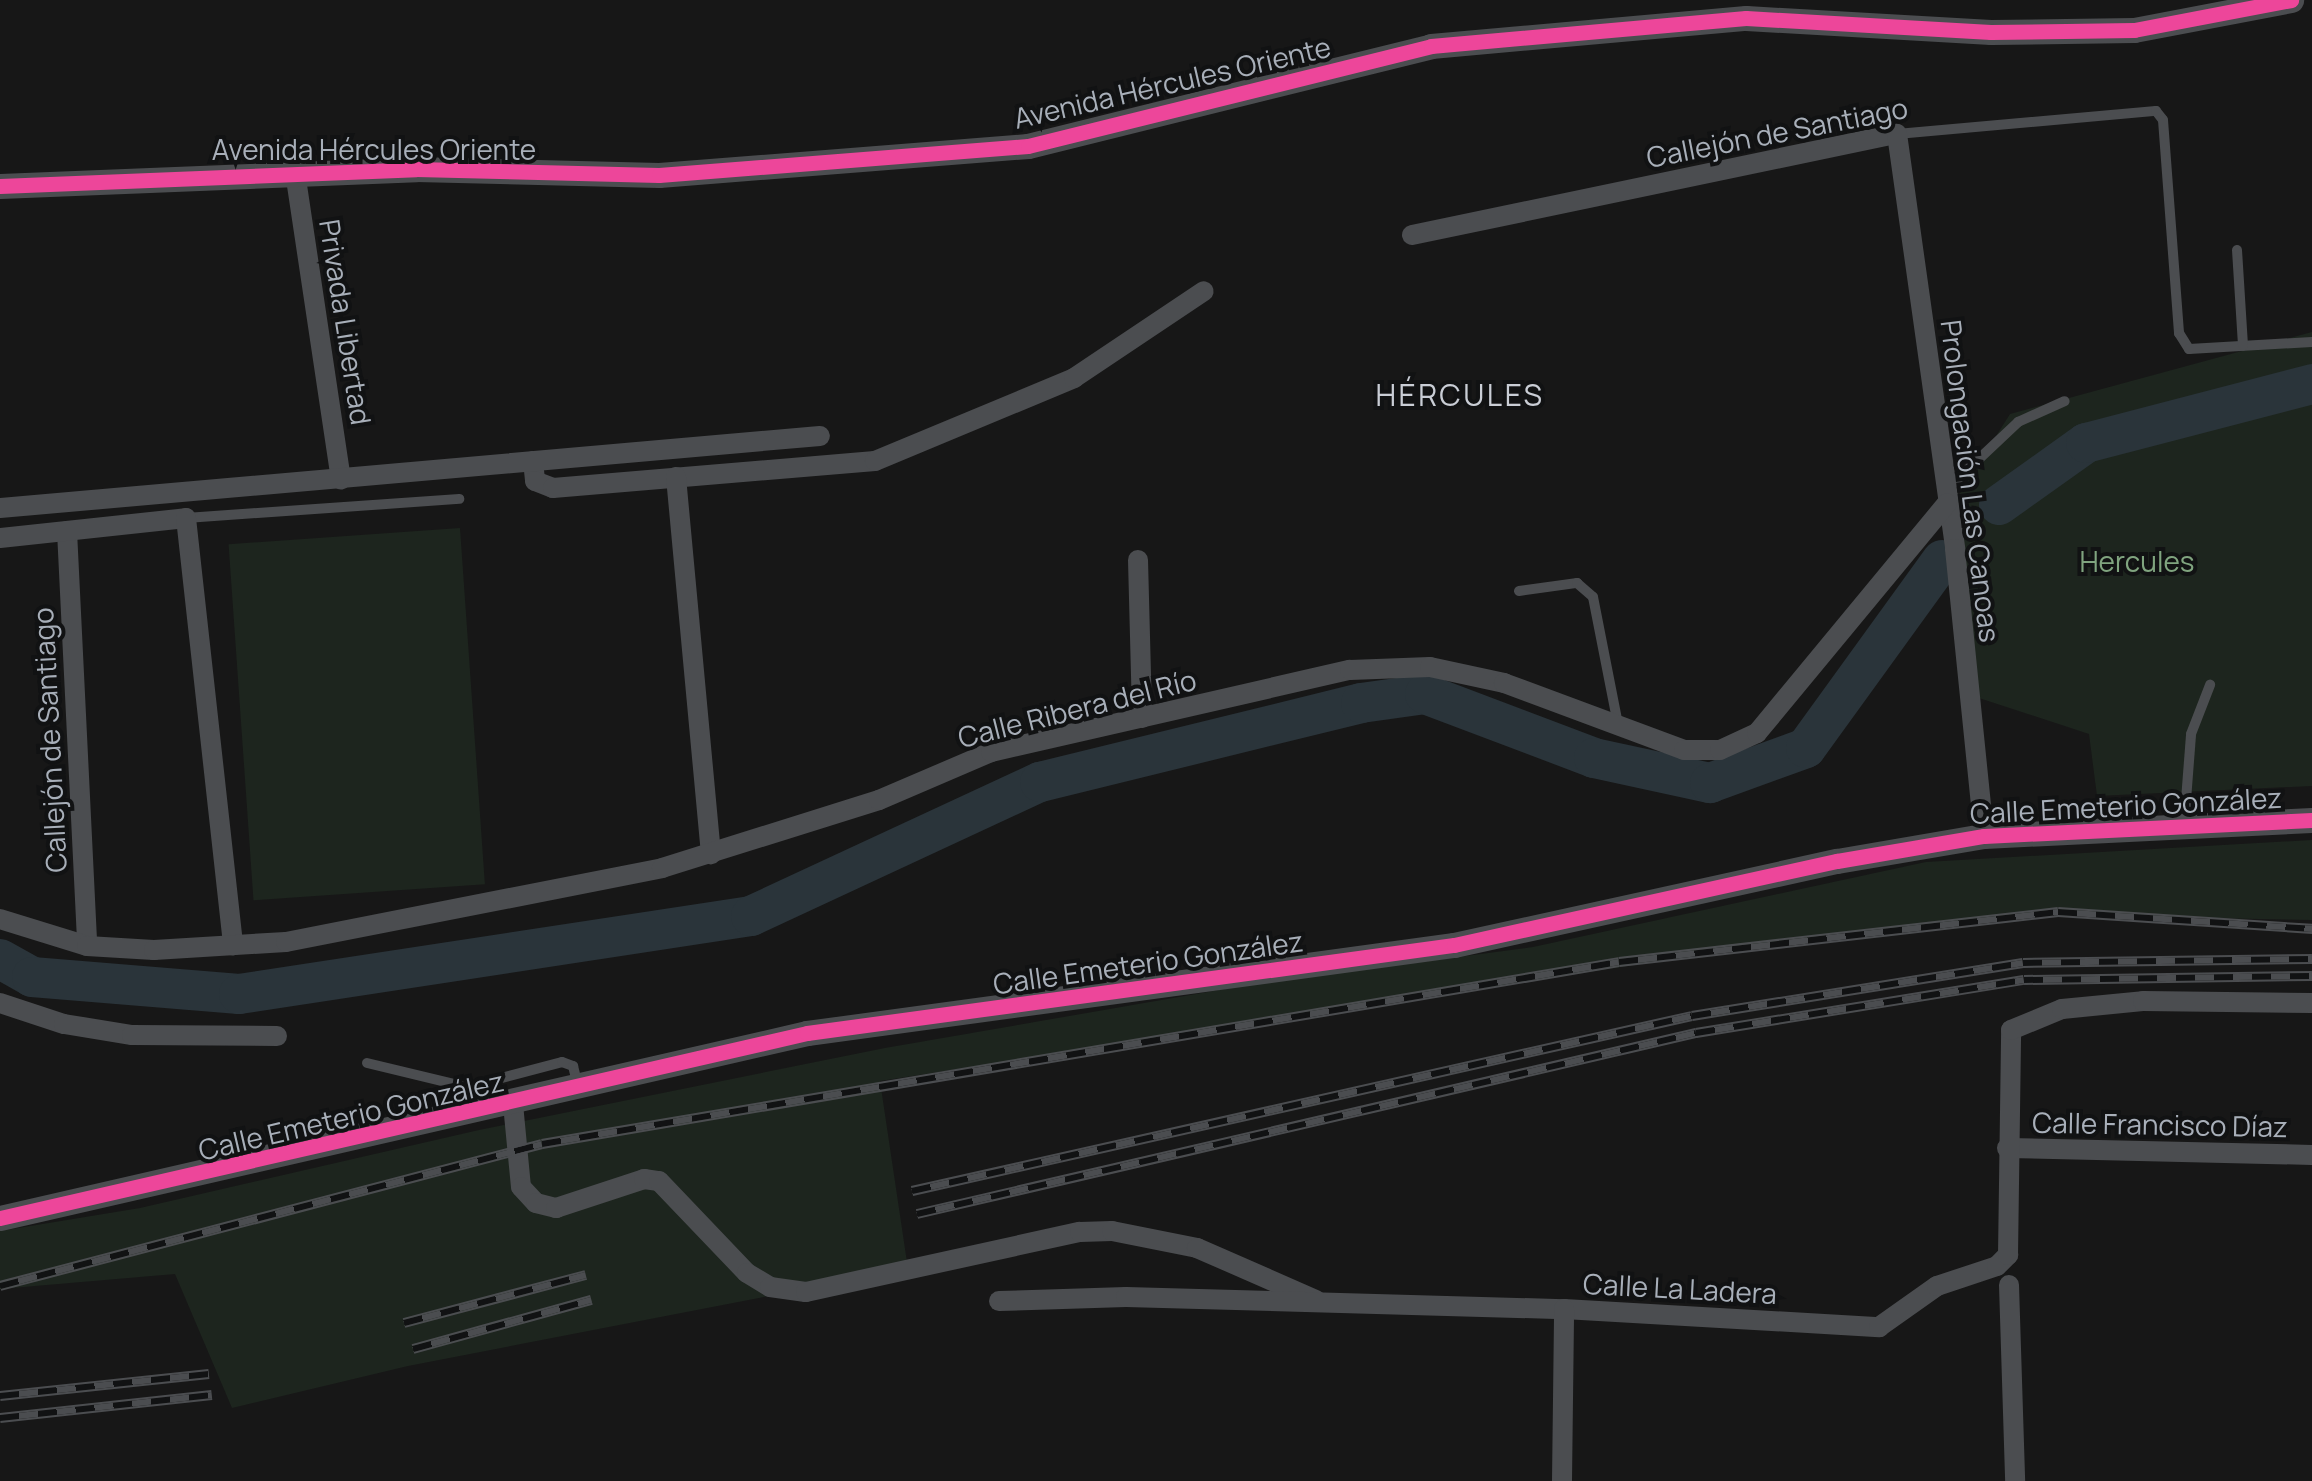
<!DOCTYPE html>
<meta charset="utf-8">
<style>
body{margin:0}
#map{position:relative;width:2312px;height:1481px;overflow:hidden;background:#171717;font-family:Manrope,sans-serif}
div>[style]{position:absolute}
.green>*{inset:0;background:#1d251e;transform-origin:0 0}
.river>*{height:40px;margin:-20px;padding:0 20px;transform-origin:20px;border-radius:20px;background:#2a343a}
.service>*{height:10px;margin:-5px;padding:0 5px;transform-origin:5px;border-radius:5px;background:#4b4d50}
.minor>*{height:20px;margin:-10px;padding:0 10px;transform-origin:10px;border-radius:10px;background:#4b4d50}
.tertiary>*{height:25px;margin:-12.5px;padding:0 12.5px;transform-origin:12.5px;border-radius:12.5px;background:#4b4d50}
.rail>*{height:10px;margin-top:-5px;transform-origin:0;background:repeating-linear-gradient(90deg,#111213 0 19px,#4b4d50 0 38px);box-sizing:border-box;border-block:2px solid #4b4d50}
.cycleway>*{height:15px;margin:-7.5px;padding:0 7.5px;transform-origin:7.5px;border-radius:7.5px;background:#ed469a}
span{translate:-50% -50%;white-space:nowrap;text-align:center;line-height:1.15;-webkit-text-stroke:8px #111213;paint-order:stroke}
.street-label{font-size:28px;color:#a8afb9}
.park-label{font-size:28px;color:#80a47f}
.neighbourhood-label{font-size:30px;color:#c9cdd5;letter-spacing:2.5px}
</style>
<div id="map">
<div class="green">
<i style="clip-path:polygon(2312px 332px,2312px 786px,2097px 796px,2089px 734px,1979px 698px,1955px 501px,2010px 414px)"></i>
<i style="left:460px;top:528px;width:357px;height:232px;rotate:86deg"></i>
<i style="clip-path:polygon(2312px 840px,2312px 920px,2036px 915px,1842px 933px,880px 1081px,908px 1269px,408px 1366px,232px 1408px,175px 1274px,0 1289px,0 1231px,140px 1208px,479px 1130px,885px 1048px,1248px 985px,1533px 947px,1926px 862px)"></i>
</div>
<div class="river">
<i style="left:1999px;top:505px;width:107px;rotate:-35.5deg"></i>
<i style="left:2086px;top:443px;width:234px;rotate:-14.6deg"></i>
<i style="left:0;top:959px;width:37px;rotate:29deg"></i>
<i style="left:32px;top:977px;width:208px;rotate:4.7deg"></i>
<i style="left:239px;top:994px;width:518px;rotate:-8.66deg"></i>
<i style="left:751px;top:916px;width:319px;rotate:-24.9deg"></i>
<i style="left:1040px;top:782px;width:331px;rotate:-13.8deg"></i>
<i style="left:1361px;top:703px;width:65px;rotate:-8deg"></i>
<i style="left:1425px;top:694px;width:181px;rotate:20.7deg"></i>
<i style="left:1594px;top:758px;width:119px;rotate:12.2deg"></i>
<i style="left:1710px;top:783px;width:102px;rotate:-20deg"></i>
<i style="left:1806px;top:748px;width:232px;rotate:-54.1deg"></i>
</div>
<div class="service">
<i style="left:1897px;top:134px;width:260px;rotate:-5.1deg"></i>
<i style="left:2156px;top:111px;width:11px;rotate:52deg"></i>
<i style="left:2163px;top:120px;width:214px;rotate:85.7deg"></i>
<i style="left:2179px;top:333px;width:19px;rotate:58deg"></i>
<i style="left:2189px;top:349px;width:123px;rotate:-3.3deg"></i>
<i style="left:2237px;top:250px;width:96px;rotate:86.4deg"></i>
<i style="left:1947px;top:489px;width:98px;rotate:-43.3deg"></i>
<i style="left:2018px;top:422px;width:51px;rotate:-24.1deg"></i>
<i style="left:186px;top:518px;width:274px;rotate:-4deg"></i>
<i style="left:1519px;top:591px;width:59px;rotate:-7.9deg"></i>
<i style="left:1577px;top:583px;width:21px;rotate:41deg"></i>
<i style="left:1593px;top:597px;width:130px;rotate:78.9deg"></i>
<i style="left:2184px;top:826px;width:92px;rotate:-85.6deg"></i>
<i style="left:2191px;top:734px;width:53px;rotate:-68.8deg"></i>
<i style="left:367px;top:1063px;width:103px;rotate:13.5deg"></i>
<i style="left:467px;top:1087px;width:98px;rotate:-14.7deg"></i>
<i style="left:562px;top:1062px;width:12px;rotate:20deg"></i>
<i style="left:573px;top:1066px;width:16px;rotate:76deg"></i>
</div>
<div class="minor">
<i style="left:295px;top:172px;width:311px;rotate:81.5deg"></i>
<i style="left:1412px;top:235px;width:495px;rotate:-11.8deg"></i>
<i style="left:1897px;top:134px;width:419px;rotate:82deg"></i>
<i style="left:1955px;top:549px;width:288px;rotate:84.2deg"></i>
<i style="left:533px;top:461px;width:20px;rotate:84deg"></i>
<i style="left:535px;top:481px;width:19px;rotate:21deg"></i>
<i style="left:553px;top:488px;width:323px;rotate:-4.8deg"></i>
<i style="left:875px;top:461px;width:216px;rotate:-22.6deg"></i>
<i style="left:1074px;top:378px;width:156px;rotate:-33.8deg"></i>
<i style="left:676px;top:477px;width:379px;rotate:84.7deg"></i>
<i style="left:0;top:508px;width:823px;rotate:-5.02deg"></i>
<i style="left:67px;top:531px;width:415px;rotate:87.2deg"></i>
<i style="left:0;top:538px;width:187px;rotate:-6.1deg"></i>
<i style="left:186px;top:518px;width:430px;rotate:83.7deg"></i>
<i style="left:1138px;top:560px;width:158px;rotate:88.5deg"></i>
<i style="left:0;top:919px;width:91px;rotate:17.2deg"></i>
<i style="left:87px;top:946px;width:67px;rotate:3.4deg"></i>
<i style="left:154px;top:950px;width:132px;rotate:-3.5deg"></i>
<i style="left:286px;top:942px;width:383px;rotate:-11.1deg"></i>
<i style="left:662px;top:868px;width:227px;rotate:-17.4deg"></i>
<i style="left:879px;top:800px;width:122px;rotate:-23.2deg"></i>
<i style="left:991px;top:752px;width:368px;rotate:-12.9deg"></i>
<i style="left:1350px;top:670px;width:80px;rotate:-2.1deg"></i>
<i style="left:1430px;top:667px;width:76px;rotate:12.2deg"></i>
<i style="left:1504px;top:683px;width:192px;rotate:20.4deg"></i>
<i style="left:1684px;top:750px;width:36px"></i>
<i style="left:1720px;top:750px;width:41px;rotate:-24.7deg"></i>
<i style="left:1757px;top:733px;width:298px;rotate:-50.4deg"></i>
<i style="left:0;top:1003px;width:67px;rotate:18.2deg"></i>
<i style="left:64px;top:1024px;width:69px;rotate:9.2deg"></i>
<i style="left:132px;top:1035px;width:145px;rotate:0.4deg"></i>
<i style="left:513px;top:1104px;width:83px;rotate:84.5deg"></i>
<i style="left:521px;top:1187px;width:22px;rotate:47deg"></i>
<i style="left:536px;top:1203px;width:21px;rotate:14deg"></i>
<i style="left:556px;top:1208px;width:93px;rotate:-18.2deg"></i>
<i style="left:644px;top:1179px;width:15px;rotate:8deg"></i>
<i style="left:659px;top:1181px;width:127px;rotate:46.3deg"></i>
<i style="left:747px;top:1273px;width:27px;rotate:31deg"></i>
<i style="left:770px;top:1287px;width:36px;rotate:8deg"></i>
<i style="left:806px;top:1292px;width:280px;rotate:-12.4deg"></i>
<i style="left:1080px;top:1232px;width:32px;rotate:-2deg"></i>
<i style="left:1112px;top:1231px;width:87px;rotate:11.3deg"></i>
<i style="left:1197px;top:1248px;width:130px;rotate:23.6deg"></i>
<i style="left:2007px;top:1148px;width:305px;rotate:1.3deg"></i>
<i style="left:2009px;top:1285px;width:196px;rotate:88.2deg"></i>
<i style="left:999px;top:1301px;width:127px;rotate:-1.8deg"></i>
<i style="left:1126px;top:1297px;width:438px;rotate:1.6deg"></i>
<i style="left:1564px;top:1309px;width:316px;rotate:3.3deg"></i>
<i style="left:1879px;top:1327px;width:71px;rotate:-35.3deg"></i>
<i style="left:1937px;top:1286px;width:63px;rotate:-18.4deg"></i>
<i style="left:1997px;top:1266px;width:16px;rotate:-45deg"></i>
<i style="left:2008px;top:1255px;width:225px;rotate:-89.2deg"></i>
<i style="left:2011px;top:1030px;width:55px;rotate:-22.4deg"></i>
<i style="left:2062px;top:1009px;width:81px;rotate:-5.6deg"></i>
<i style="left:2143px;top:1001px;width:169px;rotate:0.7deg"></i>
<i style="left:1562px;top:1481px;width:172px;rotate:-89.3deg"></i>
</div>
<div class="tertiary">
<i style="left:0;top:186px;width:416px;rotate:-2.3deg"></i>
<i style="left:416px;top:169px;width:243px;rotate:1.4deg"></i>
<i style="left:659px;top:175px;width:370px;rotate:-4.5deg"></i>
<i style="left:1028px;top:146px;width:415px;rotate:-13.9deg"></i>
<i style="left:1431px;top:46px;width:316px;rotate:-5.1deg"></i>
<i style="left:1746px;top:18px;width:245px;rotate:3.3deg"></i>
<i style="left:1991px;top:32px;width:143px;rotate:-0.8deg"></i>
<i style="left:2134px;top:30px;width:160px;rotate:-10.8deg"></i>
<i style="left:0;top:1218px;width:828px;rotate:-12.91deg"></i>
<i style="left:807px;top:1033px;width:653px;rotate:-7.75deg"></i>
<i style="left:1454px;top:945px;width:392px;rotate:-12.4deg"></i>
<i style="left:1837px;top:861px;width:149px;rotate:-9.7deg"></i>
<i style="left:1984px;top:836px;width:328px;rotate:-2.8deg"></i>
</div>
<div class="rail">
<i style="left:912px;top:1191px;width:799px;rotate:-12.65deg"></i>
<i style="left:1692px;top:1016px;width:335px;rotate:-9.1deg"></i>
<i style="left:2023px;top:963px;width:289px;rotate:-0.8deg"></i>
<i style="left:917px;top:1214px;width:800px;rotate:-13.08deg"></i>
<i style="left:1696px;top:1033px;width:332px;rotate:-9.2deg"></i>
<i style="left:2024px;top:980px;width:288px;rotate:-0.8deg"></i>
<i style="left:0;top:1286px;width:560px;rotate:-14.68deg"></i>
<i style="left:542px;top:1144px;width:1092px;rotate:-9.59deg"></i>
<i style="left:1619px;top:962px;width:442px;rotate:-6.5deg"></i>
<i style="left:2058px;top:912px;width:255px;rotate:3.8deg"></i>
<i style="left:404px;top:1323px;width:188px;rotate:-14.8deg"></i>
<i style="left:413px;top:1349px;width:185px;rotate:-15.4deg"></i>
<i style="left:0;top:1396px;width:210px;rotate:-6deg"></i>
<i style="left:0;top:1418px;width:213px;rotate:-6.2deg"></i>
</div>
<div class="cycleway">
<i style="left:0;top:186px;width:416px;rotate:-2.3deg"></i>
<i style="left:416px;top:169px;width:243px;rotate:1.4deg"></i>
<i style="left:659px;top:175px;width:370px;rotate:-4.5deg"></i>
<i style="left:1028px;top:146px;width:415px;rotate:-13.9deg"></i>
<i style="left:1431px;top:46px;width:316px;rotate:-5.1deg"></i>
<i style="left:1746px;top:18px;width:245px;rotate:3.3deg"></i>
<i style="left:1991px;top:32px;width:143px;rotate:-0.8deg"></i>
<i style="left:2134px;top:30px;width:160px;rotate:-10.8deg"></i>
<i style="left:0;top:1218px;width:828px;rotate:-12.91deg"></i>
<i style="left:807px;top:1033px;width:653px;rotate:-7.75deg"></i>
<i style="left:1454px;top:945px;width:392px;rotate:-12.4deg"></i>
<i style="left:1837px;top:861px;width:149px;rotate:-9.7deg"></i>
<i style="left:1984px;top:836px;width:328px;rotate:-2.8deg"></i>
</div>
<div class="street-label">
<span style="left:1172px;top:82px;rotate:-13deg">Avenida Hércules Oriente</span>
<span style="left:1777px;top:132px;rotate:-11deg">Callejón de Santiago</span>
<span style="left:374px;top:149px">Avenida Hércules Oriente</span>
<span style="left:346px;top:322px;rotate:81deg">Privada Libertad</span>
<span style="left:1971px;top:481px;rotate:83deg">Prolongación Las Canoas</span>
<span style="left:1077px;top:708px;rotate:-14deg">Calle Ribera del Río</span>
<span style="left:49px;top:740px;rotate:-93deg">Callejón de Santiago</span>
<span style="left:2126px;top:805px;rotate:-3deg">Calle Emeterio González</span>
<span style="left:1148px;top:962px;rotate:-8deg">Calle Emeterio González</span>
<span style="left:351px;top:1115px;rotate:-13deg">Calle Emeterio González</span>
<span style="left:2160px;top:1124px;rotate:1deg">Calle Francisco Díaz</span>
<span style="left:1680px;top:1288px;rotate:3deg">Calle La Ladera</span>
</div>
<div class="park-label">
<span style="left:2137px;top:561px">Hercules</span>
</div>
<div class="neighbourhood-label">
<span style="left:1460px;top:395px">HÉRCULES</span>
</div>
</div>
